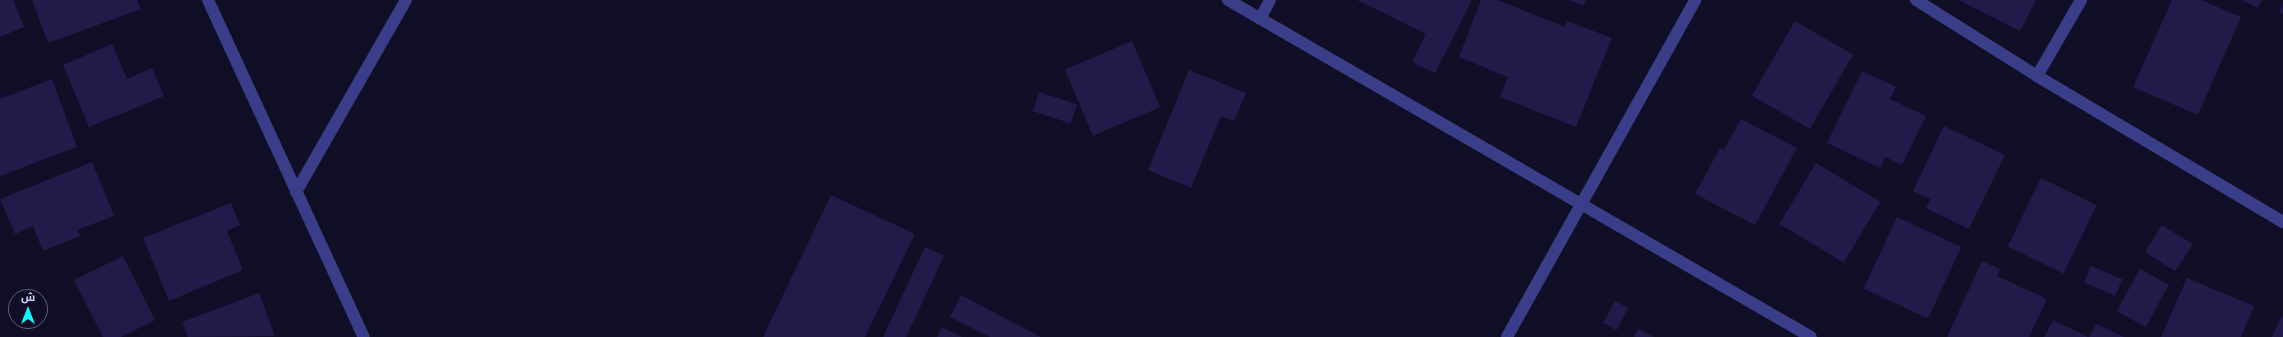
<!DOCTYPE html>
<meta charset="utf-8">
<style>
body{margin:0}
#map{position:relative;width:2283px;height:337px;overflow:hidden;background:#110f28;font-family:Signika,Cairo,sans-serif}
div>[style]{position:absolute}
.building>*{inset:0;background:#201b49;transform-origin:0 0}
.street>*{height:12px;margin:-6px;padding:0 6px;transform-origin:6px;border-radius:6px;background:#3a3e88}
span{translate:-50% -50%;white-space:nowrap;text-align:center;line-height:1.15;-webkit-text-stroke:4px #110f28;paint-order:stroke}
.north{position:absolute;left:8px;top:289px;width:40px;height:40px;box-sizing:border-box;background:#110f28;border:1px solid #605f7e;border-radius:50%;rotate:0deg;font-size:11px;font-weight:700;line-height:16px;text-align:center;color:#d7d6ff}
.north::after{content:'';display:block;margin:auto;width:14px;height:18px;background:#02fcff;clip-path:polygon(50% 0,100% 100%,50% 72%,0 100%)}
</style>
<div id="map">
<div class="building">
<i style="clip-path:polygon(0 0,13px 0,24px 27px,0 37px)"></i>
<i style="clip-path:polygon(32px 0,137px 0,141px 9px,48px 43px)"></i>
<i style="clip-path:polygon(1357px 0,1472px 0,1435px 73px,1412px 62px,1426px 34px)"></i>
<i style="clip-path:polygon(1481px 0,1497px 0,1565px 27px,1567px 21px,1612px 38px,1576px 127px,1500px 97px,1508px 77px,1459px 57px)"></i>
<i style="clip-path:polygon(1570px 0,1586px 0,1583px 6px)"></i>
<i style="clip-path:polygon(1959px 0,2036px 0,2020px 31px)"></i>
<i style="clip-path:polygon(2172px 0,2201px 0,2241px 17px,2198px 115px,2133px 87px)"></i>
<i style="clip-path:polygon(2242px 0,2262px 0,2258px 8px)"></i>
<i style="clip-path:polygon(2283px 3px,2283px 14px,2279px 12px)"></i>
<i style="left:1795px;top:21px;width:67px;height:86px;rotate:30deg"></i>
<i style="left:1132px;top:41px;width:72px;height:73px;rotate:67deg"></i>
<i style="clip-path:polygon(112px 44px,127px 79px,152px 68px,164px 96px,89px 127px,63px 65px)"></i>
<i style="clip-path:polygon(1189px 70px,1246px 93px,1234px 121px,1221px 116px,1191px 188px,1148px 170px)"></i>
<i style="clip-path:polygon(1862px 71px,1896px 87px,1890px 99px,1926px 116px,1902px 165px,1885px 157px,1880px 168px,1827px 143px)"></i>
<i style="clip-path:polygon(52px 79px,77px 147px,0 176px,0 99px)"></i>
<i style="left:1039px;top:92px;width:40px;height:20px;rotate:18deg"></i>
<i style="clip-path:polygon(1741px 119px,1797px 148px,1755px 225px,1695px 194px,1720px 148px,1724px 150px)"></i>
<i style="clip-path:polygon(1944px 126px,2005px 155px,1969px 229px,1926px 208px,1930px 199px,1913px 191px)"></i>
<i style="clip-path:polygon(92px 162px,114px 216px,77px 230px,80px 236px,43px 251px,33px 226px,15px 234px,0 199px)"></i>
<i style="left:1816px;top:163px;width:75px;height:71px;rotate:31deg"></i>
<i style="left:2041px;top:178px;width:62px;height:76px;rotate:26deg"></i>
<i style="clip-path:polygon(831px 195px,915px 234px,865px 337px,763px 337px)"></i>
<i style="clip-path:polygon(231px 203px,240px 225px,227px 231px,243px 270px,169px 301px,143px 238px)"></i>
<i style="left:1897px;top:217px;width:71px;height:79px;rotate:25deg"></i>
<i style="left:2162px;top:225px;width:36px;height:32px;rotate:32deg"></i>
<i style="left:925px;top:247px;width:21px;height:101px;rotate:25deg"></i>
<i style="clip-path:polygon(123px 256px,155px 320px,121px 337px,103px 337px,74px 280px)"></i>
<i style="clip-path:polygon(1982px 261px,2000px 269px,1997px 276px,2047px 299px,2029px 337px,1947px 337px)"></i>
<i style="left:2091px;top:266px;width:34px;height:18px;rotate:23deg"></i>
<i style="left:2140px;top:269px;width:33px;height:48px;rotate:29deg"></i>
<i style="clip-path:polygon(2187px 278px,2254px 306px,2241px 337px,2161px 337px)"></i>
<i style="clip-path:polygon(259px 293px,275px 336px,188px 337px,182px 322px)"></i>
<i style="clip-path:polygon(961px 295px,1041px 337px,990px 337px,950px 317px)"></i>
<i style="left:1615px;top:301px;width:15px;height:25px;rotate:28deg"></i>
<i style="clip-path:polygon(2283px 313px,2283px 337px,2272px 337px)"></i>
<i style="clip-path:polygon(2053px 320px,2088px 337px,2044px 337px)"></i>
<i style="clip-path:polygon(2096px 324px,2124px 337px,2089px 337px)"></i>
<i style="clip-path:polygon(942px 327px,962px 337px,937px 337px)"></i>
<i style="clip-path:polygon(1638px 329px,1654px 337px,1634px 337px)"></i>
</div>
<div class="street">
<i style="left:208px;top:0;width:371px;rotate:65.2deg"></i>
<i style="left:1228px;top:0;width:673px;rotate:30.03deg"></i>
<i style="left:1916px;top:0;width:143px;rotate:32.1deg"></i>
<i style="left:2037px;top:76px;width:286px;rotate:30.7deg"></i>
<i style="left:1260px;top:19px;width:21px;rotate:-62deg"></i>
<i style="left:2037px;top:76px;width:88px;rotate:-59.9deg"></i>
<i style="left:296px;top:192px;width:221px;rotate:-60.2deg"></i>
<i style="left:1507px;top:337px;width:386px;rotate:-60.8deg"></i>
</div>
<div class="north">ش</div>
</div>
